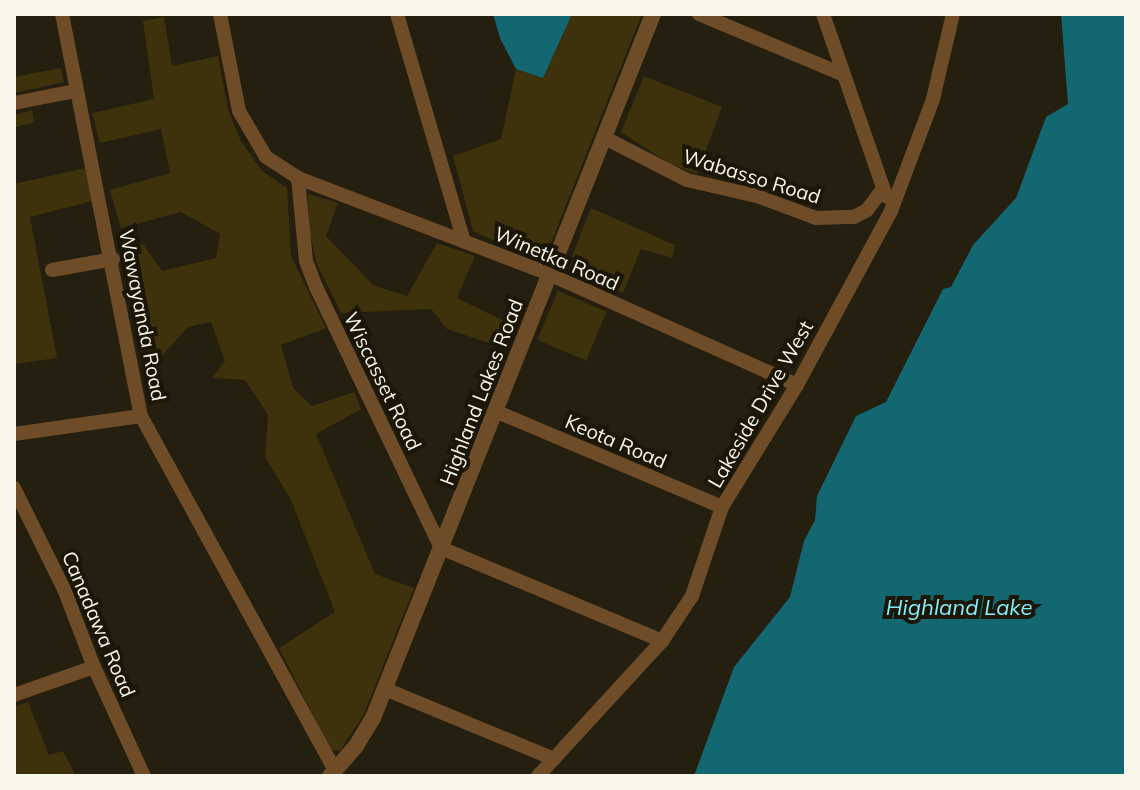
<!DOCTYPE html>
<style>
body{margin:0}
#map{position:relative;width:1140px;height:790px;overflow:hidden;background:#241f0e;font-family:Mulish,sans-serif}
div>[style]{position:absolute}
.green>*{inset:0;background:#3d320b;transform-origin:0 0}
.water>*{inset:0;background:#126771}
.minor>*{height:14px;margin:-7px;padding:0 7px;transform-origin:7px;border-radius:7px;background:#6f4c28}
.tertiary>*{height:16px;margin:-8px;padding:0 8px;transform-origin:8px;border-radius:8px;background:#6f4c28}
span{translate:-50% -50%;white-space:nowrap;text-align:center;line-height:1.15;-webkit-text-stroke:8px #1b1606;paint-order:stroke}
.street-label{font-size:20px;color:#f8f5ea}
.water-label{font-size:22px;color:#82ecfa;font-style:italic}
.frame{position:absolute;inset:0;border:16px solid #f8f5ea;pointer-events:none}
</style>
<div id="map">
<div class="green">
<i style="clip-path:polygon(572px 14px,642px 14px,543px 263px,473px 231px,453px 156px,501px 139px,516px 69px,543px 78px)"></i>
<i style="clip-path:polygon(164px 17px,172px 66px,218px 56px,228px 110px,241px 141px,262px 171px,287px 188px,291px 256px,326px 328px,281px 345px,293px 388px,312px 406px,354px 392px,361px 409px,316px 434px,375px 574px,414px 588px,364px 714px,340px 751px,331px 750px,279px 648px,335px 612px,291px 500px,265px 457px,268px 415px,245px 380px,212px 378px,225px 361px,211px 322px,188px 327px,159px 359px,142px 369px,121px 250px,143px 244px,162px 271px,216px 258px,220px 234px,181px 212px,121px 228px,110px 190px,170px 173px,161px 129px,100px 143px,92px 113px,154px 99px,143px 21px)"></i>
<i style="clip-path:polygon(61px 68px,64px 82px,14px 93px,14px 77px)"></i>
<i style="clip-path:polygon(644px 76px,722px 107px,697px 174px,670px 164px,621px 132px)"></i>
<i style="clip-path:polygon(32px 110px,34px 122px,14px 128px,14px 115px)"></i>
<i style="clip-path:polygon(85px 168px,92px 201px,30px 217px,57px 358px,14px 364px,14px 184px)"></i>
<i style="clip-path:polygon(308px 194px,338px 203px,326px 236px,373px 285px,407px 296px,437px 243px,475px 256px,457px 298px,516px 327px,507px 349px,447px 329px,431px 309px,341px 313px,316px 262px,309px 228px)"></i>
<i style="clip-path:polygon(591px 208px,675px 245px,672px 258px,641px 249px,623px 293px,567px 269px)"></i>
<i style="left:558px;top:291px;width:53px;height:53px;rotate:23deg"></i>
<i style="clip-path:polygon(28px 702px,49px 755px,63px 751px,76px 776px,14px 776px,14px 707px)"></i>
</div>
<div class="water">
<i style="clip-path:polygon(493px 14px,572px 14px,543px 78px,516px 69px,500px 38px)"></i>
<i style="clip-path:polygon(1061px 14px,1126px 14px,1126px 776px,694px 776px,734px 667px,790px 597px,804px 541px,815px 520px,817px 496px,856px 416px,886px 402px,943px 289px,951px 287px,973px 245px,1016px 198px,1046px 117px,1068px 104px)"></i>
</div>
<div class="minor">
<i style="left:62px;top:14px;width:410px;rotate:78.9deg"></i>
<i style="left:141px;top:416px;width:405px;rotate:61.3deg"></i>
<i style="left:220px;top:14px;width:99px;rotate:78.9deg"></i>
<i style="left:239px;top:111px;width:53px;rotate:59.6deg"></i>
<i style="left:266px;top:157px;width:38px;rotate:33deg"></i>
<i style="left:298px;top:178px;width:83px;rotate:84.5deg"></i>
<i style="left:306px;top:261px;width:28px;rotate:69deg"></i>
<i style="left:316px;top:287px;width:289px;rotate:64.4deg"></i>
<i style="left:441px;top:548px;width:240px;rotate:22.8deg"></i>
<i style="left:397px;top:14px;width:237px;rotate:73.6deg"></i>
<i style="left:699px;top:14px;width:155px;rotate:22.8deg"></i>
<i style="left:823px;top:14px;width:193px;rotate:70.9deg"></i>
<i style="left:14px;top:103px;width:63px;rotate:-11deg"></i>
<i style="left:605px;top:138px;width:92px;rotate:27.1deg"></i>
<i style="left:687px;top:180px;width:72px;rotate:12.9deg"></i>
<i style="left:757px;top:196px;width:63px;rotate:20.4deg"></i>
<i style="left:816px;top:218px;width:38px;rotate:-2deg"></i>
<i style="left:854px;top:217px;width:15px;rotate:-28deg"></i>
<i style="left:867px;top:210px;width:26px;rotate:-53deg"></i>
<i style="left:298px;top:178px;width:269px;rotate:20.9deg"></i>
<i style="left:549px;top:274px;width:272px;rotate:24.1deg"></i>
<i style="left:52px;top:270px;width:62px;rotate:-10.2deg"></i>
<i style="left:495px;top:411px;width:246px;rotate:22.9deg"></i>
<i style="left:14px;top:434px;width:128px;rotate:-8.1deg"></i>
<i style="left:14px;top:488px;width:113px;rotate:63.7deg"></i>
<i style="left:64px;top:589px;width:84px;rotate:69deg"></i>
<i style="left:94px;top:667px;width:120px;rotate:65.4deg"></i>
<i style="left:385px;top:689px;width:183px;rotate:22.5deg"></i>
<i style="left:14px;top:695px;width:85px;rotate:-19.3deg"></i>
<i style="left:538px;top:776px;width:183px;rotate:-47.4deg"></i>
<i style="left:662px;top:641px;width:54px;rotate:-56.3deg"></i>
<i style="left:692px;top:596px;width:94px;rotate:-71.4deg"></i>
<i style="left:722px;top:507px;width:143px;rotate:-58.4deg"></i>
<i style="left:797px;top:385px;width:198px;rotate:-61.6deg"></i>
<i style="left:891px;top:211px;width:120px;rotate:-69.4deg"></i>
<i style="left:933px;top:99px;width:87px;rotate:-76.8deg"></i>
</div>
<div class="tertiary">
<i style="left:330px;top:776px;width:40px;rotate:-49deg"></i>
<i style="left:356px;top:746px;width:33px;rotate:-59deg"></i>
<i style="left:373px;top:718px;width:758px;rotate:-68.31deg"></i>
</div>
<div class="street-label">
<span style="left:752px;top:176px;rotate:17deg">Wabasso Road</span>
<span style="left:557px;top:258px;rotate:23deg">Winetka Road</span>
<span style="left:143px;top:315px;rotate:79deg">Wawayanda Road</span>
<span style="left:383px;top:381px;rotate:64deg">Wiscasset Road</span>
<span style="left:481px;top:392px;rotate:-69deg">Highland Lakes Road</span>
<span style="left:760px;top:404px;rotate:-60deg">Lakeside Drive West</span>
<span style="left:616px;top:441px;rotate:23deg">Keota Road</span>
<span style="left:99px;top:624px;rotate:67deg">Canadawa Road</span>
</div>
<div class="water-label">
<span style="left:959px;top:608px">Highland Lake</span>
</div>
<div class="frame"></div>
</div>
